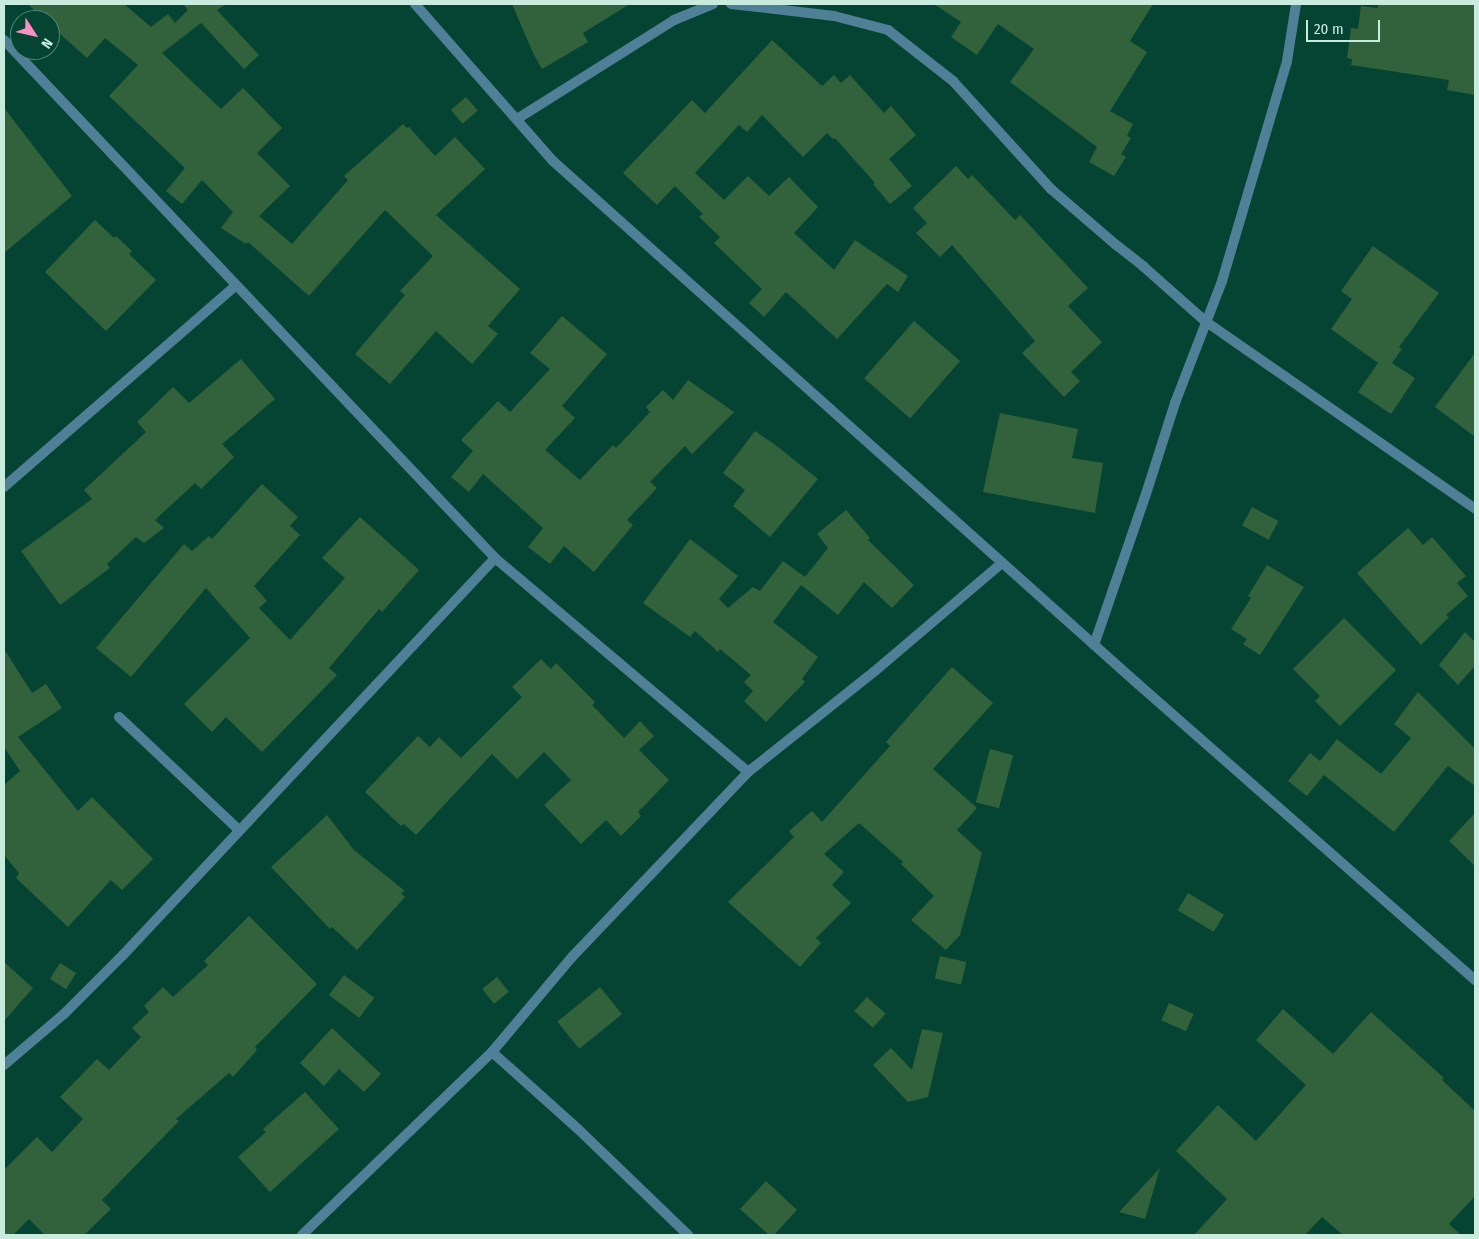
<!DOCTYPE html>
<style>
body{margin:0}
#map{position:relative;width:1479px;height:1239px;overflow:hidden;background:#054433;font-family:"Fira Sans Condensed",sans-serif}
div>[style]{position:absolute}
.building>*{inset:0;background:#31623b;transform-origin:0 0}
.minor>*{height:10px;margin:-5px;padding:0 5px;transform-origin:5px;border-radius:5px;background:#4f8097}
span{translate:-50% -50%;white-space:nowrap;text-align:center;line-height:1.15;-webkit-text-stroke:4px #054433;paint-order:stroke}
.frame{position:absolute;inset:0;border:5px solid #c8ebdd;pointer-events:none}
.north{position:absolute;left:10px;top:10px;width:50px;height:50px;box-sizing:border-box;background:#054433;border:1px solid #538777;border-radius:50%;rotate:125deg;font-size:14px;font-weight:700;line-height:20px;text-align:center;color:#c8ebdd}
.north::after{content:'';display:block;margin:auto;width:18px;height:22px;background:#fa8fc6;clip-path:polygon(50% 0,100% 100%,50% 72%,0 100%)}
.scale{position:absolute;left:1306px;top:20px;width:74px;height:22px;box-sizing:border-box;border:2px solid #c8ebdd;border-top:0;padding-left:6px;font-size:15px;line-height:18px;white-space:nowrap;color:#c8ebdd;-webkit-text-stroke:4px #054433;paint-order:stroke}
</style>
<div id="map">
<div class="building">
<i style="clip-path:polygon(28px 4px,124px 4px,151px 27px,168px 14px,175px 23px,188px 10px,183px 4px,226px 4px,217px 10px,259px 55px,244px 69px,201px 23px,162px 53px,221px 109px,243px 88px,282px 128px,257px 153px,290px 186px,259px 216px,292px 244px,348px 180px,344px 176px,403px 124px,407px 128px,409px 127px,435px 156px,455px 137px,485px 169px,436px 215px,520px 289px,488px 326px,498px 334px,472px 364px,436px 331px,390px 384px,355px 354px,405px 295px,400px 291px,433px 256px,385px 210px,309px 296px,248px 242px,246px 244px,221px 228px,233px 212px,202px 180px,182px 204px,166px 191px,185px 168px,109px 96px,138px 65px,105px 38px,87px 58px,50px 25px,50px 20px,44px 20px)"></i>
<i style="clip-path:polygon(512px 4px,630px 4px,583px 33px,588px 42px,542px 69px,533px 53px)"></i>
<i style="clip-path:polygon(934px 4px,1153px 4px,1130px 41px,1147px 52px,1110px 111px,1133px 124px,1127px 136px,1131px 138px,1121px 154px,1126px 157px,1114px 176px,1089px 162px,1097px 147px,1010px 82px,1034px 49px,998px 24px,977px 55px,951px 37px,961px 22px)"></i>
<i style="clip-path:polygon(1378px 4px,1475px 4px,1475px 95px,1447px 90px,1449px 80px,1351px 65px,1352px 59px,1347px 58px,1351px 28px,1358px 29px,1361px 6px,1378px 8px)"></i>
<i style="clip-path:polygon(772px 40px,822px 86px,834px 75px,841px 83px,850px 75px,884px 113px,891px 106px,916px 135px,889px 159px,912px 186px,890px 204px,873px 184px,875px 183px,835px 138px,833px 139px,827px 133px,803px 157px,762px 115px,747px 132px,739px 125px,695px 173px,724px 200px,748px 176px,769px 196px,789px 177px,818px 207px,794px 233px,834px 270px,855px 240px,908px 276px,898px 292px,887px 284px,837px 339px,786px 292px,764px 317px,749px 303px,762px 289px,714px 243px,720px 237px,699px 217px,703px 214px,675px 186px,657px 205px,623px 173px,692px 100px,705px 113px)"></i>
<i style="left:466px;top:97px;width:18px;height:20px;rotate:49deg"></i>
<i style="clip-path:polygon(4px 108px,72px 196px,4px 253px)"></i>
<i style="clip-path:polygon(956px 166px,968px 179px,972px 175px,1015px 220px,1020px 215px,1088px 288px,1068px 306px,1102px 342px,1071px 372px,1080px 381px,1064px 397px,1022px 353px,1035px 341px,952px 245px,940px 257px,916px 233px,927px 223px,913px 208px)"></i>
<i style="clip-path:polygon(95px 220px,114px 238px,116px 236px,132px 251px,129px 254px,156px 280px,106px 331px,45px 272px)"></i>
<i style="clip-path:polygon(1373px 246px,1439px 293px,1399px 347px,1402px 349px,1392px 363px,1415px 378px,1391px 414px,1358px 392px,1378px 363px,1331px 329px,1352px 299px,1341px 291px)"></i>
<i style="clip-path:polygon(562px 316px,607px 354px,562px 406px,575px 418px,545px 450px,580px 480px,613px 445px,616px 448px,650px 412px,646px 407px,663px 390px,673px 400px,688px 380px,734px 412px,692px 454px,685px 446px,650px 482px,657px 488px,627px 520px,633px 525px,594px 572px,564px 546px,550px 564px,528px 547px,543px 528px,483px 474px,469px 492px,451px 477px,473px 451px,461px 440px,498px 401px,510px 412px,550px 369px,530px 353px)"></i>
<i style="left:914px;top:321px;width:61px;height:76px;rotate:41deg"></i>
<i style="clip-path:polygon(1475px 353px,1475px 437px,1435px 407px)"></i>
<i style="clip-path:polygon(241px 359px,275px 399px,222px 444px,234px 457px,201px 489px,195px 483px,155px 520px,164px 528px,144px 543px,136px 537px,107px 564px,110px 568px,60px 605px,21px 551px,92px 499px,84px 490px,146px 432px,137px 422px,173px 387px,189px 403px)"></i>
<i style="clip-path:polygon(1000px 413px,1078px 429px,1072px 458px,1103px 463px,1095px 513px,983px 492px)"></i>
<i style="clip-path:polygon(755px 431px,778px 447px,818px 479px,770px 537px,733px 506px,745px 490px,723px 473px)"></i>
<i style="clip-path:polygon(262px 484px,298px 517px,290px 526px,300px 535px,254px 586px,267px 601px,259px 608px,290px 640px,345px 578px,322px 558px,360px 517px,419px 570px,382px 612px,379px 609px,329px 668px,337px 675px,262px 752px,226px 717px,212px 732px,184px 704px,250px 638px,206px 588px,131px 677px,96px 648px,184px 544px,192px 551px,209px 536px,212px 539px)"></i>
<i style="left:1252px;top:507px;width:30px;height:21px;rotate:28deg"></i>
<i style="clip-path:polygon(846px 510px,870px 538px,868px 540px,914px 585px,892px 608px,864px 582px,838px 615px,801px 585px,773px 622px,818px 657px,802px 679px,805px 682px,766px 722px,744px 701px,753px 691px,744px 682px,751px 675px,720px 649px,718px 652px,695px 631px,690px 637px,643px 603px,690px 539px,738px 576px,719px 599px,728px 608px,753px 587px,760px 591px,783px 561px,805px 577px,828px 548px,817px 534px)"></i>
<i style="clip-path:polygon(1408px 528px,1423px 545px,1432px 537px,1466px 576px,1457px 583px,1468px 596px,1446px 615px,1449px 617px,1421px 645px,1357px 573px)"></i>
<i style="clip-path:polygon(1267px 565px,1304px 587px,1260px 655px,1243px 644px,1247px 639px,1231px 629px,1251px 598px,1248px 596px)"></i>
<i style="clip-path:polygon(1344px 618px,1396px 670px,1340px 726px,1315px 701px,1320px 696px,1293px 669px)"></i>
<i style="clip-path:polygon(1465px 632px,1475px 642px,1475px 666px,1458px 685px,1439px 665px)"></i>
<i style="clip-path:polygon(4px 649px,32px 693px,46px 684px,62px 708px,18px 737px,78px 811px,92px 797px,153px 859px,122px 890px,111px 880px,68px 927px,16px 878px,19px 873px,4px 855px,4px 785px,20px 771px,4px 747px)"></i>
<i style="clip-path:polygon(541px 659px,551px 669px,556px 663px,595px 702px,592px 705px,624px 738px,640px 721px,654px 736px,639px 750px,669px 780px,638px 812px,641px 816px,621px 836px,606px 820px,581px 844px,544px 805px,571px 780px,544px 752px,517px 779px,492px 754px,416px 835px,404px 824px,401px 826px,365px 792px,418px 736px,430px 747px,439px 737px,461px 758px,522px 697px,512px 687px)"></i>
<i style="clip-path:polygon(952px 667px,993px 703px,933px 769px,977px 808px,957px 830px,982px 853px,960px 935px,946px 950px,911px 920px,934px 896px,901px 864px,903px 862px,859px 823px,824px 854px,844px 872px,832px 885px,851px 903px,816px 938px,821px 943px,800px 967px,728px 902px,794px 837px,789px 831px,812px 811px,822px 822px,890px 746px,886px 742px)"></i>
<i style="clip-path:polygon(1418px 692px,1475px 749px,1475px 786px,1448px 766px,1394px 832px,1324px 775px,1307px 796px,1288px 781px,1310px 753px,1320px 761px,1337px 739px,1381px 774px,1411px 738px,1394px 724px)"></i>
<i style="left:990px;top:749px;width:24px;height:55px;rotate:15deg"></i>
<i style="clip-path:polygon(1475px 813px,1475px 866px,1449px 841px)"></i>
<i style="clip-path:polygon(327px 815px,354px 850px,405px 891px,401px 893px,405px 897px,357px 950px,332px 927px,330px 929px,271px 867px)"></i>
<i style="left:1188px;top:893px;width:42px;height:20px;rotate:31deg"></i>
<i style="clip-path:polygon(249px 916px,317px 984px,255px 1047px,257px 1050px,233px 1077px,229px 1073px,176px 1119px,179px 1121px,102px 1200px,111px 1209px,84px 1235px,45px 1235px,29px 1219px,13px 1235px,4px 1235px,4px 1170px,37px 1137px,52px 1152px,83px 1119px,60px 1097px,97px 1059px,109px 1070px,141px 1037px,132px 1028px,149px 1012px,144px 1006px,163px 987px,173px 997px,208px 965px,204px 961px)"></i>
<i style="left:940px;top:956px;width:27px;height:23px;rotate:13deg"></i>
<i style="clip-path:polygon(4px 962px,33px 988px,4px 1021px)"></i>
<i style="left:60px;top:963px;width:19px;height:19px;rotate:32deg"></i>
<i style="left:344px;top:975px;width:38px;height:25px;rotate:37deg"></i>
<i style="left:497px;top:977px;width:19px;height:19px;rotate:51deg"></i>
<i style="left:600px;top:987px;width:35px;height:55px;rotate:51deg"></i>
<i style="left:867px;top:997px;width:25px;height:19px;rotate:42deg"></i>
<i style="left:1169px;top:1003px;width:27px;height:19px;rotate:24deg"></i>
<i style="clip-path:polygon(1283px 1009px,1333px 1054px,1371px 1012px,1444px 1078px,1442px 1080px,1475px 1111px,1475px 1196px,1449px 1224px,1461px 1235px,1343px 1235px,1322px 1217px,1305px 1235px,1194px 1235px,1227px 1199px,1176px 1151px,1218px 1105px,1256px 1141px,1306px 1085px,1256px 1040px)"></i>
<i style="clip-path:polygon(332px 1028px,381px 1074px,364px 1092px,339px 1069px,324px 1086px,300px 1063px)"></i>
<i style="clip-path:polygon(922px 1029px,943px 1033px,928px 1097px,908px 1102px,873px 1065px,891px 1048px,912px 1070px)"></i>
<i style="clip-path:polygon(305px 1092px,339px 1129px,270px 1192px,238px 1157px,266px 1132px,263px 1129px)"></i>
<i style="clip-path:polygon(1160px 1168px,1145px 1219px,1119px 1212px)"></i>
<i style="clip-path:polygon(766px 1181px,797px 1210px,774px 1235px,769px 1235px,740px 1209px)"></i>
</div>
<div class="minor">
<i style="left:415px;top:4px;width:209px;rotate:48.7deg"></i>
<i style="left:553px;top:161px;width:785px;rotate:41.8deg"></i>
<i style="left:1138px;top:684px;width:449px;rotate:41.3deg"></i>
<i style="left:731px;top:4px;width:104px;rotate:6.6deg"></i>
<i style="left:834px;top:16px;width:56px;rotate:14.5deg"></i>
<i style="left:888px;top:30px;width:83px;rotate:38.1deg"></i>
<i style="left:953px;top:81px;width:146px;rotate:47.8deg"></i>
<i style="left:1051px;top:189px;width:84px;rotate:40.7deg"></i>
<i style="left:1115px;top:244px;width:37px;rotate:38deg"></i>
<i style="left:1144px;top:267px;width:81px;rotate:41.5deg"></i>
<i style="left:1205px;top:321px;width:329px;rotate:34.8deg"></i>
<i style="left:4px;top:40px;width:714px;rotate:46.53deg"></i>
<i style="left:495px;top:558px;width:331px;rotate:40.2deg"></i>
<i style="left:517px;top:119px;width:186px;rotate:-32.2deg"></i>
<i style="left:674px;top:20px;width:42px;rotate:-22.3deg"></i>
<i style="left:4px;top:487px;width:306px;rotate:-41deg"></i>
<i style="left:1094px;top:645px;width:160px;rotate:-71deg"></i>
<i style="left:1146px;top:494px;width:96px;rotate:-72.3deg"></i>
<i style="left:1175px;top:403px;width:131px;rotate:-68.9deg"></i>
<i style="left:1222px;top:281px;width:229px;rotate:-73.5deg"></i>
<i style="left:1287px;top:61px;width:58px;rotate:-81deg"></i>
<i style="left:119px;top:717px;width:165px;rotate:43.3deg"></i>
<i style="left:492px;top:1052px;width:115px;rotate:41.8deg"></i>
<i style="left:578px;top:1129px;width:153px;rotate:43.9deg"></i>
<i style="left:4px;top:1065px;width:79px;rotate:-40.4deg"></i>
<i style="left:64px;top:1014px;width:83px;rotate:-45deg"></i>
<i style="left:123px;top:955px;width:544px;rotate:-46.86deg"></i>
<i style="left:302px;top:1235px;width:264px;rotate:-43.9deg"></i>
<i style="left:492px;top:1052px;width:124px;rotate:-49.9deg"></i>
<i style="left:572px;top:957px;width:255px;rotate:-46.4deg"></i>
<i style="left:748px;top:772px;width:162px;rotate:-38.5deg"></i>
<i style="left:875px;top:671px;width:167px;rotate:-40.4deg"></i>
</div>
<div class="frame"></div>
<div class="north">N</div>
<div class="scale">20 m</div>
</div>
